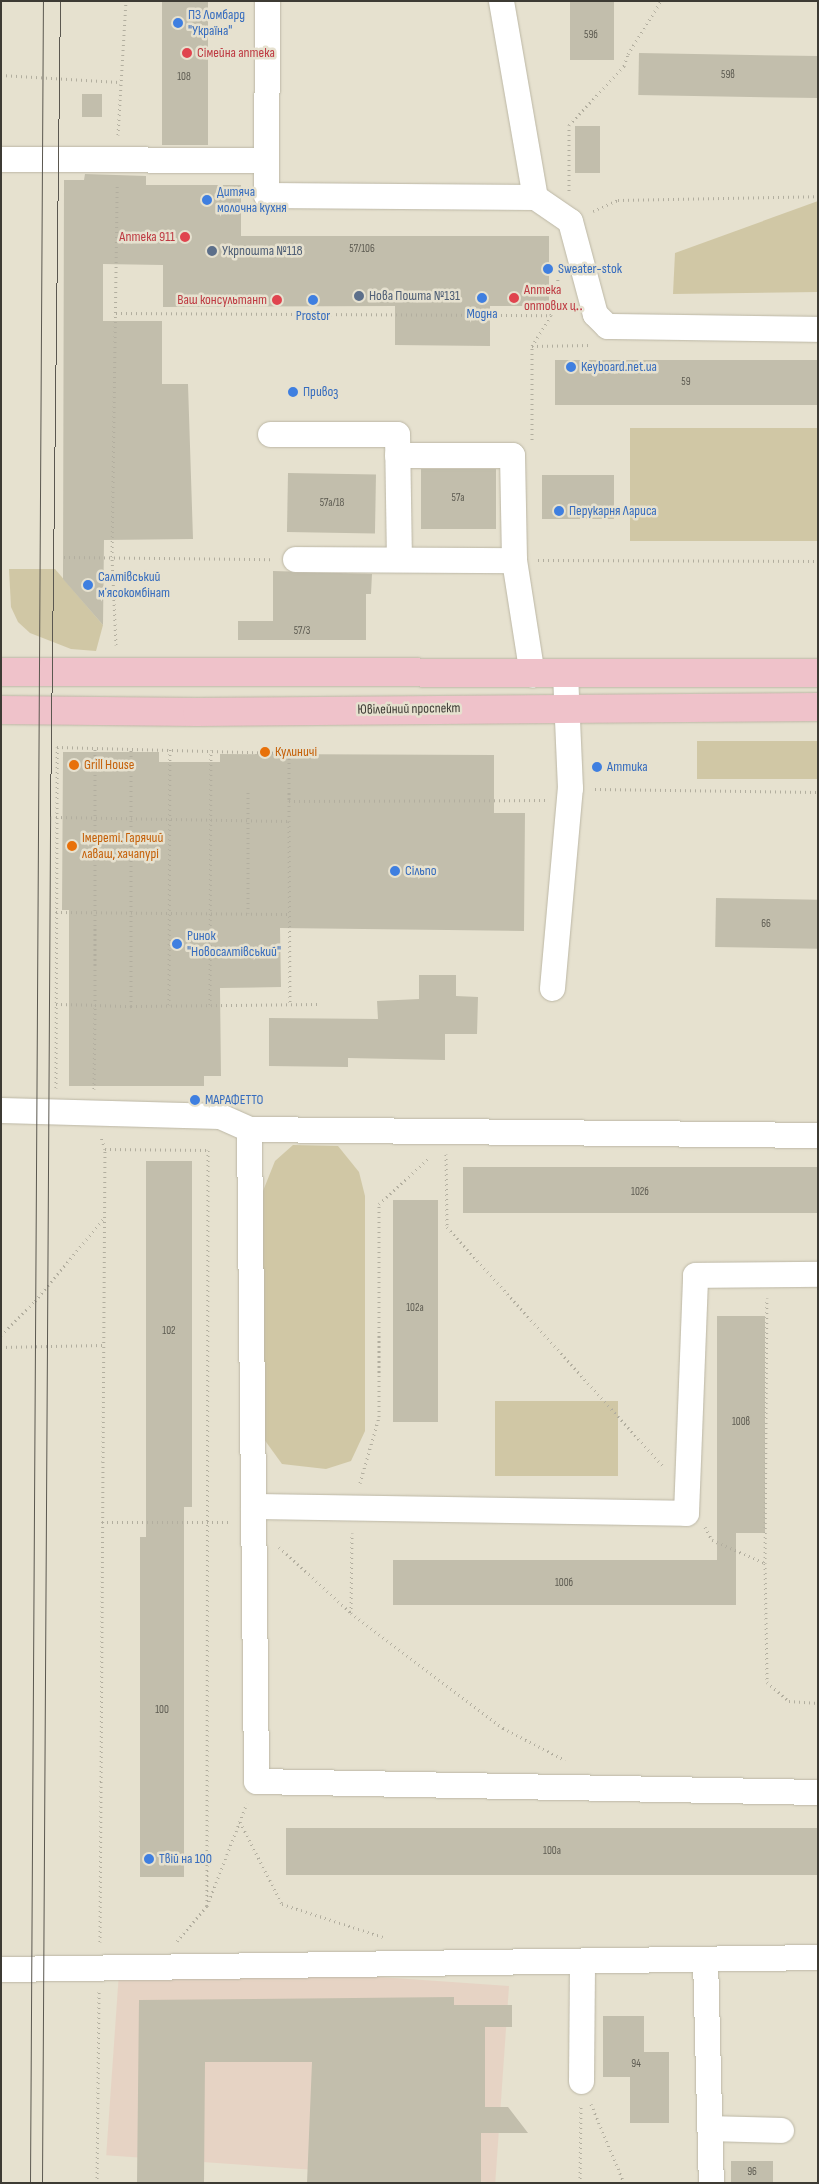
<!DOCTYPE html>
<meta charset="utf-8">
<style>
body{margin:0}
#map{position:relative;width:819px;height:2184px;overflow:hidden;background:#e6e1cf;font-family:"Sofia Sans Condensed",sans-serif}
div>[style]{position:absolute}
.industrial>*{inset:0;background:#e6d3c4;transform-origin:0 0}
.green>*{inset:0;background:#d0c7a5;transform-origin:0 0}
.building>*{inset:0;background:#c2beac;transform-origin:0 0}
.path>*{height:3px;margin-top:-1.5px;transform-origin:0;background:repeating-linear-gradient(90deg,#b2ae9f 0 1px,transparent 0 5px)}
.roads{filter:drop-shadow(0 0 1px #bcb7a5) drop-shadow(0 0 1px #bcb7a5)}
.minor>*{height:25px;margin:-12.5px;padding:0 12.5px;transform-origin:12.5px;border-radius:12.5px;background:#fff}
.major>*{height:28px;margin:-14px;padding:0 14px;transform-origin:14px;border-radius:14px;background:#efc2ca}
.tram>*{height:1px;margin:-0.5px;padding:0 0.5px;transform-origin:0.5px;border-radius:0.5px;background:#5b5850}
.dots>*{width:14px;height:14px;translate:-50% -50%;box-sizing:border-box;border:2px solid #e6e1cf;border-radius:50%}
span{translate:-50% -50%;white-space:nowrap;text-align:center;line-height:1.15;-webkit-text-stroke:5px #e6e1cf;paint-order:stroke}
.number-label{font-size:11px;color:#5e5c52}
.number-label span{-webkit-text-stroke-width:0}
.shop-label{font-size:14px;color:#366cbe}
.left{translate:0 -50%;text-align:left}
.health-label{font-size:14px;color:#be3a42}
.right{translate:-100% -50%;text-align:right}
.service-label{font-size:14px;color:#4e5e75}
.street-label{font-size:14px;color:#3d3b34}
.food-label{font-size:14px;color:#c56008}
.frame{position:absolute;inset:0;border:2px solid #3d3b34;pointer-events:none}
</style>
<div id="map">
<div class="industrial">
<i style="left:509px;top:1986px;width:197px;height:390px;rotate:94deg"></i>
</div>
<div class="green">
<i style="clip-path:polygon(818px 201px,818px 292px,673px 294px,675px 253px)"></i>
<i style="left:630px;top:428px;width:188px;height:113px"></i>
<i style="clip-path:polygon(9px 569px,55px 569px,103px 625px,96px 651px,71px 649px,30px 633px,18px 622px,11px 607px)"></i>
<i style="left:697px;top:741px;width:121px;height:38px"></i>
<i style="clip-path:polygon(293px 1145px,338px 1146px,359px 1172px,365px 1196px,365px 1431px,351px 1461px,326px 1469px,282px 1464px,261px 1435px,263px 1191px,275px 1161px)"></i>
<i style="left:618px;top:1401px;width:75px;height:123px;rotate:90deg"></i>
</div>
<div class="building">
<i style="left:162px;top:1px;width:46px;height:144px"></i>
<i style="left:570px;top:1px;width:44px;height:59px"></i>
<i style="left:639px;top:53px;width:179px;height:42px;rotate:1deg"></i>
<i style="left:82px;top:94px;width:20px;height:23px"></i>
<i style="left:575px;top:126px;width:25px;height:47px"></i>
<i style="clip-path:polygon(85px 174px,146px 176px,146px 185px,241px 185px,241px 236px,549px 236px,549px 306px,490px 306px,490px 346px,395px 345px,395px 306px,163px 307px,163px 265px,103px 264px,103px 321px,162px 321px,162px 384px,188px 384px,193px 539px,104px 540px,103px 625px,63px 579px,64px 180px,84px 180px)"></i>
<i style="left:555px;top:360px;width:263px;height:45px"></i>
<i style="left:421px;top:469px;width:75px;height:60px"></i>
<i style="left:288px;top:473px;width:88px;height:59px;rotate:1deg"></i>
<i style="left:542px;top:475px;width:72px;height:44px"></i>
<i style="clip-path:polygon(273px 571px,372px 574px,371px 594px,366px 594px,366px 640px,238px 640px,238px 621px,273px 621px)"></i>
<i style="clip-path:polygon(63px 752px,159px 752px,159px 762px,220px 762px,220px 754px,494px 755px,494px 813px,525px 813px,524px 931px,280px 928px,281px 987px,220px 988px,221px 1076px,204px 1076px,204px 1086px,69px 1086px,69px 910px,62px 910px)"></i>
<i style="left:716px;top:898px;width:102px;height:49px;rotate:1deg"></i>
<i style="clip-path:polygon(419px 975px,456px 975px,456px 996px,478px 997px,477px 1034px,445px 1034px,445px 1060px,348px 1058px,348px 1067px,269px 1066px,269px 1018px,378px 1019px,377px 1001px,419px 999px)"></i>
<i style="clip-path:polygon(146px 1161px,192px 1161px,192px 1507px,184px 1507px,184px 1877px,140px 1877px,140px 1537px,146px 1537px)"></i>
<i style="left:463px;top:1167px;width:355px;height:46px"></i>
<i style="left:393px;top:1200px;width:45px;height:222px"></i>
<i style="clip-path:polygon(717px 1316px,765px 1316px,765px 1533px,736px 1533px,736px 1605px,393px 1605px,393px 1560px,717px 1560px)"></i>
<i style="left:286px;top:1828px;width:532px;height:47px"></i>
<i style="clip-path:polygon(454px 1997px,454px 2005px,512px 2005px,512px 2027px,485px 2027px,485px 2107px,508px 2107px,528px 2133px,481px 2133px,481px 2183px,307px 2183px,312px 2062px,205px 2062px,204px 2183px,137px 2183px,139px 2000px)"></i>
<i style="clip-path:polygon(603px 2016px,644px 2016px,644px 2052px,669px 2052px,669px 2123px,630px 2123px,630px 2077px,603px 2077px)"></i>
<i style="left:731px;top:2161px;width:42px;height:22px"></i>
</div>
<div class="path">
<i style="left:1px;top:75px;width:118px;rotate:3.4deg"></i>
<i style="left:118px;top:135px;width:134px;rotate:-86.6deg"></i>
<i style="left:569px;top:191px;width:66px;rotate:-90deg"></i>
<i style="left:569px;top:125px;width:81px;rotate:-47deg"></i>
<i style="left:624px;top:66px;width:13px;rotate:-72deg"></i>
<i style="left:628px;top:54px;width:62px;rotate:-58.1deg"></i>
<i style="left:593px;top:211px;width:27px;rotate:-24deg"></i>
<i style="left:618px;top:200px;width:200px;rotate:-1.1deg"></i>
<i style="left:116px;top:313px;width:435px;rotate:0.3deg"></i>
<i style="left:532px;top:346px;width:36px;rotate:-58deg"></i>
<i style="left:551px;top:315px;width:37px;rotate:-79deg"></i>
<i style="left:532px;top:440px;width:94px;rotate:-90deg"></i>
<i style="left:532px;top:346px;width:58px;rotate:-1deg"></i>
<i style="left:64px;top:557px;width:207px;rotate:0.6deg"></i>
<i style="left:538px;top:560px;width:280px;rotate:0.2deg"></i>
<i style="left:116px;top:645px;width:88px;rotate:-92.6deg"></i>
<i style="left:112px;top:557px;width:373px;rotate:-89.2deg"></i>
<i style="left:595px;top:789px;width:223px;rotate:0.8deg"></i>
<i style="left:56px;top:817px;width:233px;rotate:1deg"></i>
<i style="left:289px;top:821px;width:20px;rotate:-90deg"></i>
<i style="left:289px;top:801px;width:256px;rotate:-0.2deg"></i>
<i style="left:289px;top:821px;width:183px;rotate:89.7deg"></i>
<i style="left:56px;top:912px;width:233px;rotate:0.5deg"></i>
<i style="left:248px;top:913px;width:124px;rotate:-90deg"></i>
<i style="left:56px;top:1004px;width:39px;rotate:1deg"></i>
<i style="left:95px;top:1005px;width:258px;rotate:-90deg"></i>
<i style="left:169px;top:1005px;width:256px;rotate:-89.8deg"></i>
<i style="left:210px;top:1005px;width:255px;rotate:-89.8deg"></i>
<i style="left:131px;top:1006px;width:188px;rotate:-0.6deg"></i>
<i style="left:56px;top:1088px;width:341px;rotate:-89.8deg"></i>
<i style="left:57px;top:747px;width:232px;rotate:1.5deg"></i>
<i style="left:289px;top:753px;width:48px;rotate:90deg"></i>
<i style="left:94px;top:1089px;width:84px;rotate:-89.3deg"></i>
<i style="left:95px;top:1005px;width:36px;rotate:2deg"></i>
<i style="left:131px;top:1006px;width:259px;rotate:-90deg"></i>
<i style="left:105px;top:1149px;width:103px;rotate:0.6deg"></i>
<i style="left:208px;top:1150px;width:756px;rotate:90.08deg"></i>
<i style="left:446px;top:1154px;width:73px;rotate:89.2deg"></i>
<i style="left:447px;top:1227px;width:321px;rotate:47.9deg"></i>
<i style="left:1px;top:1335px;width:48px;rotate:-45deg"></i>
<i style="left:35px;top:1301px;width:109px;rotate:-50.2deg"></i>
<i style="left:1px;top:1347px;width:102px;rotate:-1.1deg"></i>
<i style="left:360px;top:1483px;width:69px;rotate:-73.9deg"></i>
<i style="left:379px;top:1417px;width:213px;rotate:-90deg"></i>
<i style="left:379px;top:1204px;width:69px;rotate:-42.7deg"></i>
<i style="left:102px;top:1522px;width:127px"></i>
<i style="left:705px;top:1527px;width:15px;rotate:62deg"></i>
<i style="left:712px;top:1540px;width:58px;rotate:23.5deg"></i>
<i style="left:765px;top:1563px;width:119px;rotate:89deg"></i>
<i style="left:767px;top:1682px;width:29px;rotate:41deg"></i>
<i style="left:789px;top:1701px;width:29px;rotate:4deg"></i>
<i style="left:279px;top:1547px;width:98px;rotate:42.5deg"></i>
<i style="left:351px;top:1613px;width:191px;rotate:37.1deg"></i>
<i style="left:503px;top:1728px;width:70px;rotate:27.3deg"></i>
<i style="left:765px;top:1563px;width:265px;rotate:-89.6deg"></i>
<i style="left:351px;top:1613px;width:80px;rotate:-89.3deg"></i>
<i style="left:240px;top:1822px;width:92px;rotate:62.9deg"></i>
<i style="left:282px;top:1904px;width:106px;rotate:18.1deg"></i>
<i style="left:177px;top:1941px;width:46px;rotate:-49.4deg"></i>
<i style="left:207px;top:1906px;width:110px;rotate:-68.8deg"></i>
<i style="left:100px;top:1942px;width:793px;rotate:-89.64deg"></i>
<i style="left:105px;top:1149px;width:13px;rotate:-108deg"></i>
<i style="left:591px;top:2104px;width:86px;rotate:67.3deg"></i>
<i style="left:97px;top:2183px;width:192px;rotate:-89.4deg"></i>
<i style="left:580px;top:2183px;width:79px;rotate:-89.3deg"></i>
</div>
<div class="roads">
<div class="minor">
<i style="left:267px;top:1px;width:194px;rotate:90.3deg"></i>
<i style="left:266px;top:195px;width:269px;rotate:0.4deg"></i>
<i style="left:535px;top:197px;width:42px;rotate:34.4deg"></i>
<i style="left:570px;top:221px;width:96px;rotate:75deg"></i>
<i style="left:595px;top:314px;width:17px;rotate:45deg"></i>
<i style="left:607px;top:326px;width:211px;rotate:0.8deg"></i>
<i style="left:501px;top:1px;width:199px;rotate:80.2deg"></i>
<i style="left:1px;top:159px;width:265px;rotate:0.2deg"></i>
<i style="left:270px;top:434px;width:127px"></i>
<i style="left:397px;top:434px;width:125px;rotate:89.1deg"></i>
<i style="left:397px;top:455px;width:115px"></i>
<i style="left:512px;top:455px;width:105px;rotate:88.9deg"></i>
<i style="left:514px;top:560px;width:116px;rotate:81.1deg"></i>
<i style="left:295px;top:559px;width:219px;rotate:0.3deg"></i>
<i style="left:552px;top:988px;width:201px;rotate:-84.9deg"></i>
<i style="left:570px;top:788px;width:113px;rotate:-92.5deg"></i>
<i style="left:1px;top:1110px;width:219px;rotate:1.6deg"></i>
<i style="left:220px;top:1116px;width:32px;rotate:24deg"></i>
<i style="left:249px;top:1129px;width:569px;rotate:0.6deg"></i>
<i style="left:249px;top:1129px;width:652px;rotate:89.38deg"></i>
<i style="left:256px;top:1781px;width:562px;rotate:1.12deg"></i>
<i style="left:253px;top:1506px;width:433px;rotate:0.9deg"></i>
<i style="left:686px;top:1513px;width:238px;rotate:-87.8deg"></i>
<i style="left:695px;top:1275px;width:123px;rotate:-0.5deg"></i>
<i style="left:705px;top:1959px;width:224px;rotate:88.5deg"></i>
<i style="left:1px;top:1969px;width:817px;rotate:-0.84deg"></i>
<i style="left:581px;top:2081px;width:120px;rotate:-89.5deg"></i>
<i style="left:710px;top:2128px;width:71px;rotate:1.6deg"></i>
</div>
<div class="major">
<i style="left:1px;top:672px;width:817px;rotate:0.07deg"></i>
<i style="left:1px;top:710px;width:196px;rotate:0.6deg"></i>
<i style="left:197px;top:712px;width:621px;rotate:-0.46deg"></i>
</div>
</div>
<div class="tram">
<i style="left:30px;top:2183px;width:2182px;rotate:-89.66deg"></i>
<i style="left:42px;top:2183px;width:1367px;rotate:-89.66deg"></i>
<i style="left:50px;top:816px;width:815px;rotate:-89.3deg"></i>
</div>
<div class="dots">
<i style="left:178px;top:23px;background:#3f7fe0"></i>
<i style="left:187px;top:53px;background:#e0444e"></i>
<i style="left:207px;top:200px;background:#3f7fe0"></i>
<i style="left:185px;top:237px;background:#e0444e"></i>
<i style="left:212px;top:251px;background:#5c6f8a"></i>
<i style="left:548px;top:269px;background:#3f7fe0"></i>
<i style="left:359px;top:296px;background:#5c6f8a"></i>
<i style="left:482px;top:298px;background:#3f7fe0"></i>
<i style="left:514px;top:298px;background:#e0444e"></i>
<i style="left:277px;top:300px;background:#e0444e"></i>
<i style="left:313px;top:300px;background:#3f7fe0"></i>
<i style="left:571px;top:367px;background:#3f7fe0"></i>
<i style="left:293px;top:392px;background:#3f7fe0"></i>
<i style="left:559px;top:511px;background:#3f7fe0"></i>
<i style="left:88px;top:585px;background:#3f7fe0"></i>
<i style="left:265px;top:752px;background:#e8710a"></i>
<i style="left:74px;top:765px;background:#e8710a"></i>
<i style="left:597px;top:767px;background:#3f7fe0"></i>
<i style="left:72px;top:846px;background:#e8710a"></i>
<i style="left:395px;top:871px;background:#3f7fe0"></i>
<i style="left:177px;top:944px;background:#3f7fe0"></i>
<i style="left:195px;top:1100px;background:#3f7fe0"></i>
<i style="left:149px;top:1859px;background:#3f7fe0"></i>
</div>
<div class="number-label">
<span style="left:591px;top:35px">59б</span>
<span style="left:728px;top:75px">59в</span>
<span style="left:184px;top:77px">108</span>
<span style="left:362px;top:249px">57/106</span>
<span style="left:686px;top:382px">59</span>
<span style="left:458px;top:498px">57а</span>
<span style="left:332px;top:503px">57а/18</span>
<span style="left:302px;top:631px">57/3</span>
<span style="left:766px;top:924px">66</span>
<span style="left:640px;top:1192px">102б</span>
<span style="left:415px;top:1308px">102а</span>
<span style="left:169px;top:1331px">102</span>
<span style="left:741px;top:1422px">100в</span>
<span style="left:564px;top:1583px">100б</span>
<span style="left:162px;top:1710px">100</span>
<span style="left:552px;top:1851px">100а</span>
<span style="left:636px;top:2064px">94</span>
<span style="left:752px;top:2172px">96</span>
</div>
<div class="shop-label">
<span class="left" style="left:188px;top:23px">ПЗ Ломбард<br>"Україна"</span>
<span class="left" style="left:217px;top:200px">Дитяча<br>молочна кухня</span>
<span class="left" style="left:558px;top:269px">Sweater-stok</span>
<span style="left:482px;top:314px">Модна</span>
<span style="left:313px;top:316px">Prostor</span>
<span class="left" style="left:581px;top:367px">Keyboard.net.ua</span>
<span class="left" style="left:303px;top:392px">Привоз</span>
<span class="left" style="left:569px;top:511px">Перукарня Лариса</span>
<span class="left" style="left:98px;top:585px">Салтівський<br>мʼясокомбінат</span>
<span class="left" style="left:607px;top:767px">Аттика</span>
<span class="left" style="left:405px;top:871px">Сільпо</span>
<span class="left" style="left:187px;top:944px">Ринок<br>"Новосалтівський"</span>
<span class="left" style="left:205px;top:1100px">МАРАФЕТТО</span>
<span class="left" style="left:159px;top:1859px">Твій на 100</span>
</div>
<div class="health-label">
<span class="left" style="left:197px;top:53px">Сімейна аптека</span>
<span class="right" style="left:175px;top:237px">Аптека 911</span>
<span class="left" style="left:524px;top:298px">Аптека<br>оптових ц‥</span>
<span class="right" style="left:267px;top:300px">Ваш консультант</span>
</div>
<div class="service-label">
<span class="left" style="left:222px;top:251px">Укрпошта №118</span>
<span class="left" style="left:369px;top:296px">Нова Пошта №131</span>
</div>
<div class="street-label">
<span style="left:409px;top:709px;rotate:-1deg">Ювілейний проспект</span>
</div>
<div class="food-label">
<span class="left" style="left:275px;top:752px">Кулиничі</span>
<span class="left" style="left:84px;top:765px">Grill House</span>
<span class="left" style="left:82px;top:846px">Імереті. Гарячий<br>лаваш, хачапурі</span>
</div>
<div class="frame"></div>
</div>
